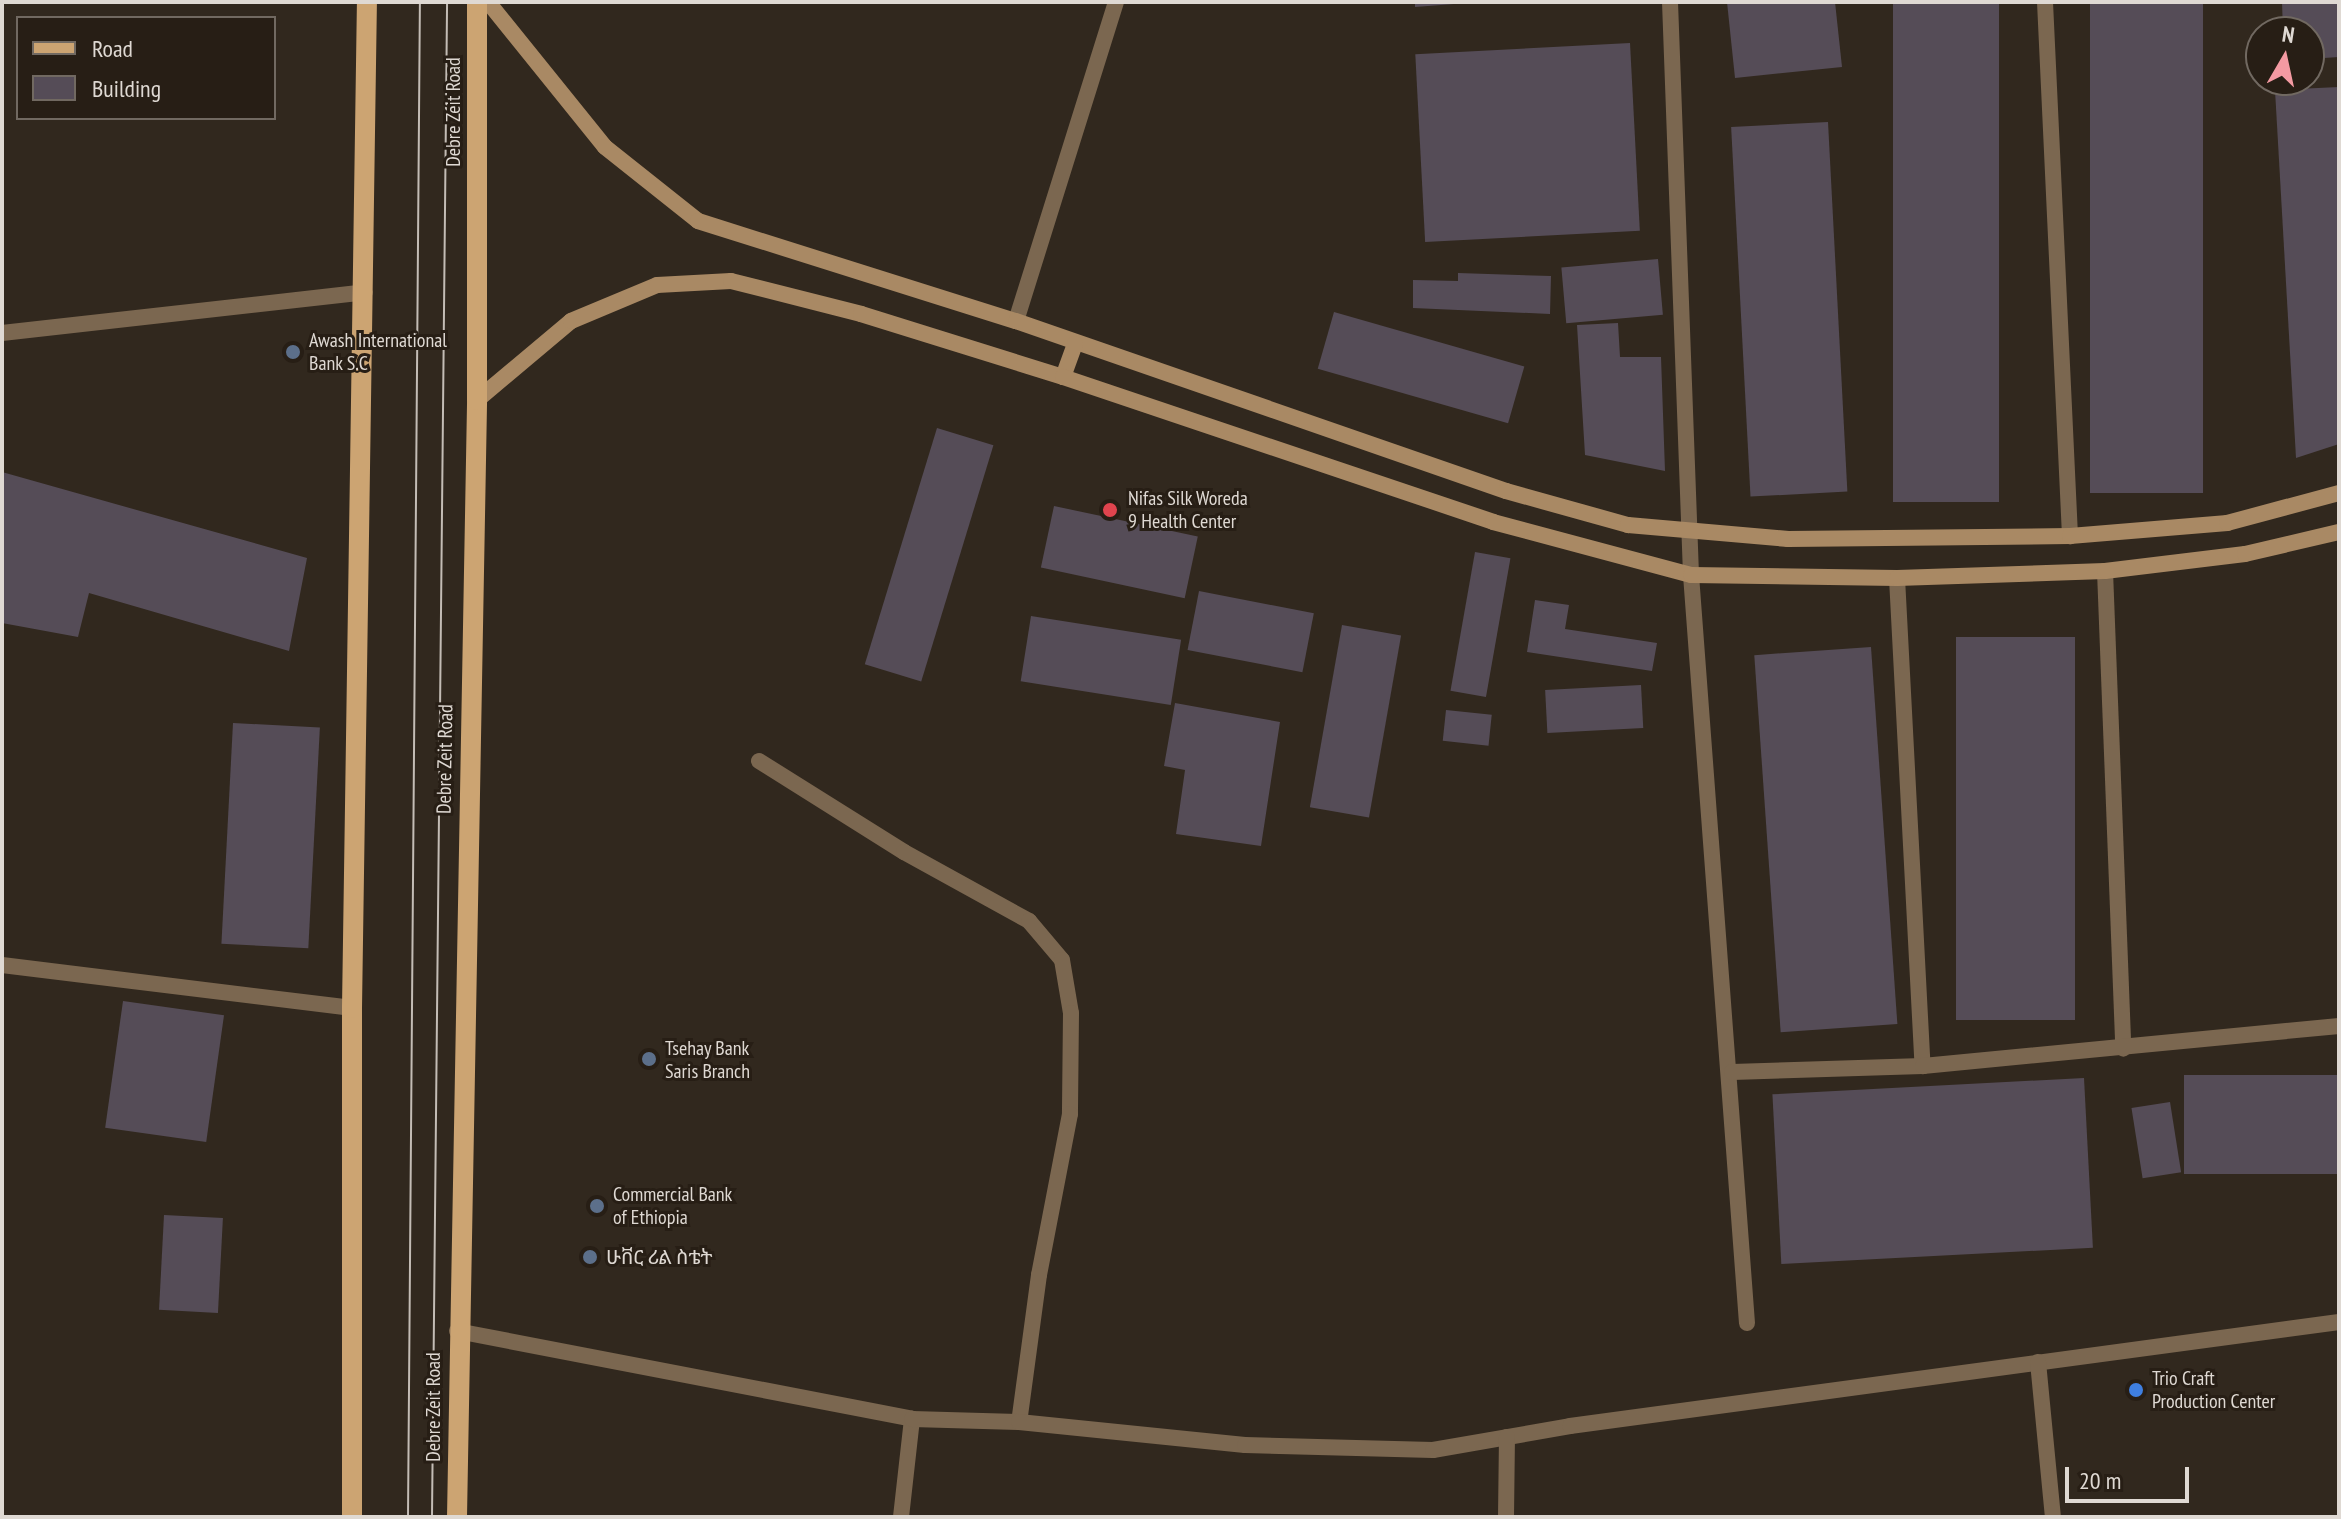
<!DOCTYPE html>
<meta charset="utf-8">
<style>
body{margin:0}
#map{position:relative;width:2341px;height:1519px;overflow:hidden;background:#31281e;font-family:"PT Sans Narrow","Noto Sans Ethiopic",sans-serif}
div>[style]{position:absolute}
.building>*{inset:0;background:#554c57;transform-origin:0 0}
.lane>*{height:16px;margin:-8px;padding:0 8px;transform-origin:8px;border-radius:8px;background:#7b6750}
.street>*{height:16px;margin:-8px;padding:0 8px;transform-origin:8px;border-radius:8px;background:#7b6750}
.secondary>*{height:16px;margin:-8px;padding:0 8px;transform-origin:8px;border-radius:8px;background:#a98964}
.primary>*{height:20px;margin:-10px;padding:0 10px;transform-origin:10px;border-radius:10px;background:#cca472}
.tram>*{height:2px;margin:-1px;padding:0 1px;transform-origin:1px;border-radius:1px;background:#c3bcb5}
.dots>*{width:22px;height:22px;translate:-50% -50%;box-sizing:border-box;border:4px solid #271e15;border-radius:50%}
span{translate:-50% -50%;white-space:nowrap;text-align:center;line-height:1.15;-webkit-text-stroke:6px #271e15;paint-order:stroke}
.street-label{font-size:20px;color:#dfd9d3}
.poi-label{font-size:20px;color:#dfd9d3}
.left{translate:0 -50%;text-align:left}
.frame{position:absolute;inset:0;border:4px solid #dfd9d3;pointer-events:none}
.legend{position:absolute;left:16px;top:16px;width:260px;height:104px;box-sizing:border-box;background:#271e15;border:2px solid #716961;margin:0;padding:10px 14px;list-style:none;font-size:24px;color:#dfd9d3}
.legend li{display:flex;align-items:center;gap:16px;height:40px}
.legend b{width:40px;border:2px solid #716961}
.north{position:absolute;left:2245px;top:16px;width:80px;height:80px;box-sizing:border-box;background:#271e15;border:2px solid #716961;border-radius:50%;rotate:9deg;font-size:22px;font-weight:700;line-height:32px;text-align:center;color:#dfd9d3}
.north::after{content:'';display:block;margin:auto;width:28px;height:36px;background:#f49aa2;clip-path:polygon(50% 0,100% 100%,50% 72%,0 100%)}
.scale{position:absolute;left:2065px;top:1467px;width:124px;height:36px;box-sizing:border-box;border:4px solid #dfd9d3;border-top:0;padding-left:10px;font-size:24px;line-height:28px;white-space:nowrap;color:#dfd9d3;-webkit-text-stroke:6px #271e15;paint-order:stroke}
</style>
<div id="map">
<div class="building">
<i style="clip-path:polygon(1415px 2px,1454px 2px,1454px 4px,1415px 7px)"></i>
<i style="clip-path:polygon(1727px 2px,1835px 2px,1842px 67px,1735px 78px)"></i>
<i style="left:1893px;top:2px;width:106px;height:500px"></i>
<i style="left:2090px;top:2px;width:113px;height:491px"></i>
<i style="clip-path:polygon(2282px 2px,2339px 2px,2339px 57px,2309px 59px,2309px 32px,2283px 32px)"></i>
<i style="left:1630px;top:43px;width:188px;height:215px;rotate:87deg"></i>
<i style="clip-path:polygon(2339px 87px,2339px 444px,2296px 458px,2275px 90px)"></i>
<i style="left:1828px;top:122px;width:370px;height:97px;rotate:87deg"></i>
<i style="left:1658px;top:259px;width:56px;height:97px;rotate:85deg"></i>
<i style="clip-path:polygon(1458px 273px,1551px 276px,1550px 314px,1413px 308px,1413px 280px,1458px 281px)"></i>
<i style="left:1334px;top:312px;width:198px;height:59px;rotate:16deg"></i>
<i style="clip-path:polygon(1618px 323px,1620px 357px,1661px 357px,1665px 471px,1585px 455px,1577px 325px)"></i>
<i style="left:937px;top:428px;width:59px;height:247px;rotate:17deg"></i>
<i style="clip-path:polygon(2px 472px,307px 558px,289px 651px,89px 593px,78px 637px,2px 623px)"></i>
<i style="left:1054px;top:506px;width:147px;height:63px;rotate:12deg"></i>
<i style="left:1475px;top:552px;width:36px;height:141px;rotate:10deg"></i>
<i style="left:1199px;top:591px;width:117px;height:60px;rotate:11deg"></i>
<i style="clip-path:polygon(1535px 600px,1569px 605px,1565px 629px,1657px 643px,1652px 671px,1527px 652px)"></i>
<i style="left:1031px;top:616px;width:152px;height:66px;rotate:9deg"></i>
<i style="left:1342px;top:625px;width:60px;height:185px;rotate:10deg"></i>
<i style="left:1956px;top:637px;width:119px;height:383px"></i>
<i style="left:1871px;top:647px;width:378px;height:117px;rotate:86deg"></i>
<i style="left:1641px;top:685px;width:43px;height:96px;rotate:87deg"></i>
<i style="clip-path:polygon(1175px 703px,1280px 722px,1261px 846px,1176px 834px,1185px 770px,1164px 766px)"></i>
<i style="left:1446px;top:710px;width:46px;height:31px;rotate:6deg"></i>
<i style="left:233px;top:723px;width:87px;height:221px;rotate:3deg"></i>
<i style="left:123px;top:1001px;width:102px;height:128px;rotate:8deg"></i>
<i style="left:2339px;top:1075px;width:99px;height:155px;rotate:90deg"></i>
<i style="left:2084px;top:1078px;width:170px;height:312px;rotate:87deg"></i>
<i style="left:2170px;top:1102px;width:71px;height:39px;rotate:81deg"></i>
<i style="left:164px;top:1215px;width:59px;height:95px;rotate:3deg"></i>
</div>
<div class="lane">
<i style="left:901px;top:1517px;width:99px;rotate:-83.6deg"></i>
</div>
<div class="street">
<i style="left:1670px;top:2px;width:573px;rotate:87.9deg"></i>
<i style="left:1691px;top:575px;width:750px;rotate:85.72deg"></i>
<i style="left:2045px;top:2px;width:535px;rotate:87.32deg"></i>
<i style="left:1016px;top:321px;width:334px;rotate:-72.6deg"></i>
<i style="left:2px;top:333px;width:365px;rotate:-6.4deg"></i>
<i style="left:2105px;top:571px;width:478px;rotate:87.8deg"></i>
<i style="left:1897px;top:578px;width:489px;rotate:87deg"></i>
<i style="left:759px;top:761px;width:171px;rotate:32.1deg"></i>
<i style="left:904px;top:852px;width:143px;rotate:28.9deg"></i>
<i style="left:1029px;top:921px;width:51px;rotate:49.8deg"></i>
<i style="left:1062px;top:960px;width:54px;rotate:80.4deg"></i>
<i style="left:1071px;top:1013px;width:101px;rotate:90.6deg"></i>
<i style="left:1070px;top:1114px;width:164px;rotate:100.9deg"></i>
<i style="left:1039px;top:1275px;width:148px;rotate:97.7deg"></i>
<i style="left:2px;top:965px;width:353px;rotate:7deg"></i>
<i style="left:1732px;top:1072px;width:191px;rotate:-1.8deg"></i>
<i style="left:1923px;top:1066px;width:418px;rotate:-5.5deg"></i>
<i style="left:457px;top:1331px;width:463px;rotate:10.9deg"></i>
<i style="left:912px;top:1419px;width:107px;rotate:1.6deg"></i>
<i style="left:1019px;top:1422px;width:227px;rotate:5.8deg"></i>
<i style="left:1245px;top:1445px;width:188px;rotate:1.5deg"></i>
<i style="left:1433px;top:1450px;width:139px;rotate:-9.9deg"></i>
<i style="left:1570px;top:1426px;width:776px;rotate:-7.7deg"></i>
<i style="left:2038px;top:1362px;width:156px;rotate:84.5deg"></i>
<i style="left:1506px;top:1517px;width:80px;rotate:-89.3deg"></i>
</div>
<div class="secondary">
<i style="left:488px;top:2px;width:186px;rotate:51.1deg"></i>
<i style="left:605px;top:147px;width:119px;rotate:38.5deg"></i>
<i style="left:698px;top:221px;width:333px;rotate:17.5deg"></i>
<i style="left:1016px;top:321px;width:519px;rotate:19.13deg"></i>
<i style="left:1506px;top:491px;width:127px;rotate:15.6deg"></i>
<i style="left:1628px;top:525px;width:161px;rotate:5deg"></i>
<i style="left:1788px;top:539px;width:282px;rotate:-0.6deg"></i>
<i style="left:2070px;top:536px;width:158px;rotate:-4.7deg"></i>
<i style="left:2227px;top:523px;width:116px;rotate:-15deg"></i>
<i style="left:1063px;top:377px;width:35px;rotate:-70deg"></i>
<i style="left:477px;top:400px;width:123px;rotate:-40deg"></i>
<i style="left:571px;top:321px;width:93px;rotate:-22.7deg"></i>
<i style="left:657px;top:285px;width:74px;rotate:-3.1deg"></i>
<i style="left:731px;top:281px;width:134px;rotate:14.2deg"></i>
<i style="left:861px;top:314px;width:212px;rotate:17.3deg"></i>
<i style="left:1063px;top:377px;width:454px;rotate:18.6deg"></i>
<i style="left:1493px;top:522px;width:205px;rotate:15deg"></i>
<i style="left:1691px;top:575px;width:206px;rotate:0.8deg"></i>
<i style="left:1897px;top:578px;width:208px;rotate:-1.9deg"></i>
<i style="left:2105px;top:571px;width:141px;rotate:-6.9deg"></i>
<i style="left:2245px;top:554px;width:97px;rotate:-13.2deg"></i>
</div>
<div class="primary">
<i style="left:352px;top:1517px;width:509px;rotate:-90deg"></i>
<i style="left:352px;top:1008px;width:1006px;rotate:-89.15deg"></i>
<i style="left:457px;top:1517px;width:1117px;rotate:-88.97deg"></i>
<i style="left:477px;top:400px;width:398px;rotate:-90deg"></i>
</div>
<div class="tram">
<i style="left:408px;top:1517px;width:1515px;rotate:-89.55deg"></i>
<i style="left:432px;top:1517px;width:1515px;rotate:-89.43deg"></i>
</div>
<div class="dots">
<i style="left:293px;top:352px;background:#5c6f8a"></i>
<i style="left:1110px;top:510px;background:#e0444e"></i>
<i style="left:649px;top:1059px;background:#5c6f8a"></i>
<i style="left:597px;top:1206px;background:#5c6f8a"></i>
<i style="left:590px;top:1257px;background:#5c6f8a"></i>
<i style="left:2136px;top:1390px;background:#3f7fe0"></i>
</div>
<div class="street-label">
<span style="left:453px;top:112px;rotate:-90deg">Debre Zeit Road</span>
<span style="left:445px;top:759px;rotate:-89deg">Debre Zeit Road</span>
<span style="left:433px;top:1407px;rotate:-90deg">Debre Zeit Road</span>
</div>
<div class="poi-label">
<span class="left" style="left:309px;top:352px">Awash International<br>Bank S.C</span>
<span class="left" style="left:1128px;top:510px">Nifas Silk Woreda<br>9 Health Center</span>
<span class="left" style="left:665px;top:1060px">Tsehay Bank<br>Saris Branch</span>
<span class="left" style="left:613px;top:1206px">Commercial Bank<br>of Ethiopia</span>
<span class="left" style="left:606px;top:1257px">ሁቨር ሪል ስቴት</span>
<span class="left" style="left:2152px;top:1390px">Trio Craft<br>Production Center</span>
</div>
<div class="frame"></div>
<ul class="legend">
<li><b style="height:10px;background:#cca472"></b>Road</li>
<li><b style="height:22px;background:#554c57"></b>Building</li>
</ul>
<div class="north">N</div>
<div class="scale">20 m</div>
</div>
